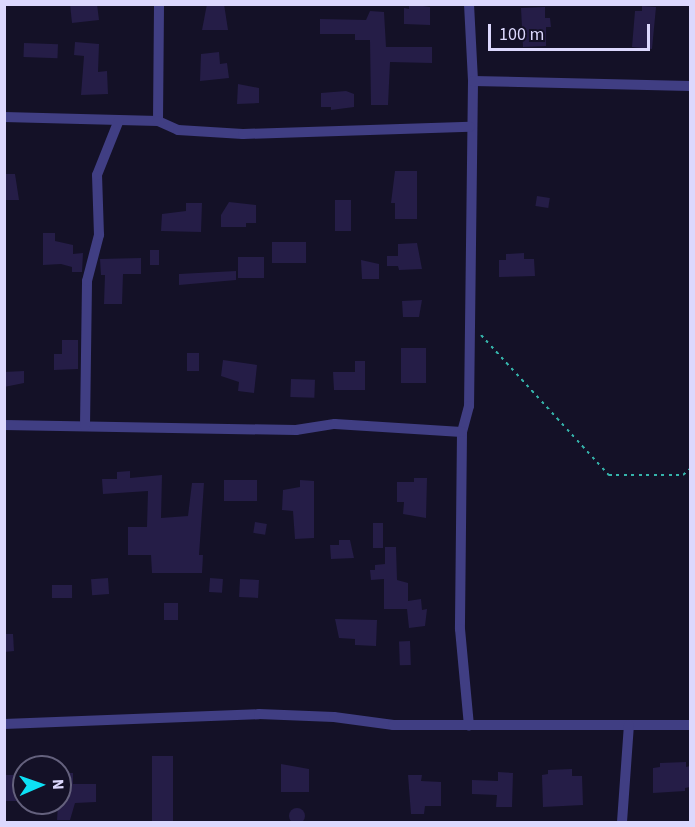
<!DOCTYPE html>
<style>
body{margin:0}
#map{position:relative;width:695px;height:827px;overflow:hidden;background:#141127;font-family:"Source Sans 3",sans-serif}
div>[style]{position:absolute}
.building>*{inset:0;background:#251d47;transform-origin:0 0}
.round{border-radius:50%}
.path>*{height:2px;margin-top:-1px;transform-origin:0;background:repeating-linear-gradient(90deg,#35b4ab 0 3px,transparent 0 7.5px)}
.street>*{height:10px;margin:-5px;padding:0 5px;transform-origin:5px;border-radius:5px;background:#403e83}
span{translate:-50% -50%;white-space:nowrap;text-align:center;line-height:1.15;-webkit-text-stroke:6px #141127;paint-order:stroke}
.frame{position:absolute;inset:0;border:6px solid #dcd8fd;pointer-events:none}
.north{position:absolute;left:12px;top:755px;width:60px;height:60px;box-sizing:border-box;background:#141127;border:2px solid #64617d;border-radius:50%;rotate:88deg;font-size:16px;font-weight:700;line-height:24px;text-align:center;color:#dcd8fd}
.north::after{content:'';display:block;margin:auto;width:21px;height:27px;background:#0de0f4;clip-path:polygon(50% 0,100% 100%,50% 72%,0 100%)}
.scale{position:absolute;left:488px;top:24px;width:162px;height:27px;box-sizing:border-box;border:3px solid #dcd8fd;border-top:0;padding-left:8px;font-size:18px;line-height:21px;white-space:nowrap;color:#dcd8fd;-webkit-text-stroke:4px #141127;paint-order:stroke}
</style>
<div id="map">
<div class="building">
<i style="clip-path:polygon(70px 4px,97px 4px,99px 20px,72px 23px)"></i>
<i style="clip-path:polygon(207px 4px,224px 4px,228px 30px,202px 30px)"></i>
<i style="clip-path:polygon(409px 4px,430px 7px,430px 25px,404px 24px,404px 8px,409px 9px)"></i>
<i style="clip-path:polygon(642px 6px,656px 7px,652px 49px,632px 47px,635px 11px,642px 11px)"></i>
<i style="clip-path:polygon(545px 7px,545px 18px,550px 18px,551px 27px,546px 27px,546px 46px,523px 47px,521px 8px)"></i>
<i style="clip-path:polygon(370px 11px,384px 12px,386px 47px,432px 47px,432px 63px,390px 62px,388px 105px,371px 105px,370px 40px,355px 40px,355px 34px,320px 34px,320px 19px,366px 20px)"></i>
<i style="clip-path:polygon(75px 42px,99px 44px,98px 72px,107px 71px,108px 94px,81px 95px,84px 56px,74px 55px)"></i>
<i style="left:24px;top:43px;width:34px;height:14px;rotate:2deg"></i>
<i style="clip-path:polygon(219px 52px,220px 64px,227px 63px,229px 78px,200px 81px,201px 54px)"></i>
<i style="clip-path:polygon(238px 84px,259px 88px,259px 103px,237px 104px)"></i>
<i style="clip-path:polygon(346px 91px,354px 94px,354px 107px,331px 110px,331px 107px,321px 107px,321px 93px)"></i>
<i style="clip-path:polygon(395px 171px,417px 171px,417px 219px,395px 219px,395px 203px,391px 203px)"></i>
<i style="clip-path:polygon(4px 174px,15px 174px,19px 200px,4px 200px)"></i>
<i style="left:537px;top:196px;width:13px;height:10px;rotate:9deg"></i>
<i style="left:335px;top:200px;width:16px;height:31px"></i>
<i style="clip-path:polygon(229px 202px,256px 205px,256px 223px,246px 223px,246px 227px,221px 227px,221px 215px)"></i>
<i style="clip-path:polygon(186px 203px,202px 203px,201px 232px,161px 231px,162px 214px,186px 211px)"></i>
<i style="clip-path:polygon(43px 233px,55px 233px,55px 241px,73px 245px,73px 254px,83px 253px,82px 272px,72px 272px,72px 267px,61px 264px,43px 265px)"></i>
<i style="left:272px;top:242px;width:34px;height:21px"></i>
<i style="clip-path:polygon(417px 243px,422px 269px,399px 270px,398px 266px,387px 266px,387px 256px,398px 256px,398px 244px)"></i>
<i style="left:150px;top:250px;width:9px;height:15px"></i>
<i style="clip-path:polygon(524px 253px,524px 259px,534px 259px,535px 276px,499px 277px,499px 260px,506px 260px,506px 254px)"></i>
<i style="left:238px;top:257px;width:26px;height:21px"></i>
<i style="clip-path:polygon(141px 258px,141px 274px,123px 274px,122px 304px,104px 304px,105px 275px,101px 275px,100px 259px)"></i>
<i style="clip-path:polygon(361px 260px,379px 264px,379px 279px,362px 279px)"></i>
<i style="clip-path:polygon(236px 271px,236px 280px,179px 285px,179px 274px)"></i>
<i style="clip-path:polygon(422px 300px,419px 317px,403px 317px,402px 301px)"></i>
<i style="clip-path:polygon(62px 340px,78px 340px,78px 369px,54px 370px,54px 354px,62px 354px)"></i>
<i style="left:401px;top:348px;width:25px;height:35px"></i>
<i style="left:187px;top:353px;width:12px;height:18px"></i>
<i style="clip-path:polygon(223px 360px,257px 365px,254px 393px,238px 391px,239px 382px,221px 376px)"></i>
<i style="clip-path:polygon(355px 361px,365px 361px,365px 390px,334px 390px,333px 372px,355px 372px)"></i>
<i style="clip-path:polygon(24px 371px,24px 383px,4px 387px,4px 372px)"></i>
<i style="left:291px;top:379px;width:24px;height:18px;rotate:2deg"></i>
<i style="clip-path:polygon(130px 471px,130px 478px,162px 475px,161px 518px,188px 516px,192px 483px,204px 483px,199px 555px,203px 555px,202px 573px,152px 573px,151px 555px,128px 555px,128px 527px,147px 527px,148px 491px,103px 494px,102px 479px,117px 479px,117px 472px)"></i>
<i style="clip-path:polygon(414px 478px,427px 478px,426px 518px,403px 514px,404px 502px,397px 502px,397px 482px,414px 482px)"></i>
<i style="left:257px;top:480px;width:21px;height:33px;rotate:90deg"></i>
<i style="clip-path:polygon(300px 480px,314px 481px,314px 538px,295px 539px,293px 511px,282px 510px,283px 490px,300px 487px)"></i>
<i style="left:255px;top:522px;width:12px;height:11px;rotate:9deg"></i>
<i style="left:373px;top:523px;width:10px;height:25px"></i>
<i style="clip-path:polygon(339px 540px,350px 540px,354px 558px,331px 559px,330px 545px,339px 545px)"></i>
<i style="clip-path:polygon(385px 547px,396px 547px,397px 580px,408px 583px,408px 601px,421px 599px,422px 610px,427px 609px,425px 626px,409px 628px,407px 609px,384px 609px,384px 579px,371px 580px,370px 570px,375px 570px,375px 565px,385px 564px)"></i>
<i style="left:108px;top:578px;width:16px;height:17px;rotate:86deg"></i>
<i style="left:210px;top:578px;width:13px;height:14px;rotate:4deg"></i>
<i style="left:240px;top:579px;width:19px;height:18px;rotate:3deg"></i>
<i style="left:52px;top:585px;width:20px;height:13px"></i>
<i style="left:164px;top:603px;width:14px;height:17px"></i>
<i style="clip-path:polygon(335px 619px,377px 620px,376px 646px,355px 645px,355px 639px,339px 638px)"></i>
<i style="clip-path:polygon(4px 634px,13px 634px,14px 651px,4px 652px)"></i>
<i style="left:410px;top:641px;width:24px;height:11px;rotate:88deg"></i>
<i style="left:152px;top:756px;width:21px;height:66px"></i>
<i style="clip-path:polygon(686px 762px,686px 767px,690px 766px,690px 787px,685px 788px,685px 791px,653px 793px,653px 768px,660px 767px,660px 763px)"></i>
<i style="clip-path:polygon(281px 764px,309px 769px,309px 792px,281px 792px)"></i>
<i style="clip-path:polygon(572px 769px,572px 776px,582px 776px,583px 805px,543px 807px,542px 775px,548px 774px,548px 770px)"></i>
<i style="clip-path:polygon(498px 772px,513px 773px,512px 807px,496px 807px,497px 795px,472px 794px,472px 780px,498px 781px)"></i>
<i style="clip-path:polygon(60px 773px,73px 773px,73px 784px,96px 784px,96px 802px,75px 803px,70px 820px,57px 820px)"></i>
<i style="left:24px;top:775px;width:26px;height:20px;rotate:90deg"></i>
<i style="clip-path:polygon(408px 775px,422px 775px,421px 781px,441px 782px,441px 806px,425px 806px,424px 814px,411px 814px)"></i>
<i class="round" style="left:289px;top:808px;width:16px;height:16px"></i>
</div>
<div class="path">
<i style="left:481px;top:335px;width:190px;rotate:47.6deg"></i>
<i style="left:609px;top:475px;width:74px"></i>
<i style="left:683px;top:475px;width:9px;rotate:-41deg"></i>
</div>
<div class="street">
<i style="left:469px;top:4px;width:77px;rotate:87deg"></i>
<i style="left:473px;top:81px;width:325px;rotate:90.7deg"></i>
<i style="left:469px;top:406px;width:27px;rotate:105deg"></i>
<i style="left:462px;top:432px;width:197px;rotate:90.6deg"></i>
<i style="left:460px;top:629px;width:97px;rotate:84.7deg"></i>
<i style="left:473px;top:81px;width:217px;rotate:1.3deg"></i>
<i style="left:4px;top:117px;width:154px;rotate:1.5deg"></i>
<i style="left:158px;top:121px;width:117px;rotate:-89.5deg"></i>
<i style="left:158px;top:121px;width:22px;rotate:24deg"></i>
<i style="left:178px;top:130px;width:65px;rotate:3.5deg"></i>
<i style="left:243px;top:134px;width:227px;rotate:-1.8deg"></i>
<i style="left:4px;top:425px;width:292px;rotate:1deg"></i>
<i style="left:296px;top:430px;width:39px;rotate:-9deg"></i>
<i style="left:335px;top:424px;width:127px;rotate:3.6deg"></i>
<i style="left:85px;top:426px;width:145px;rotate:-89.2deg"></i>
<i style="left:87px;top:281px;width:48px;rotate:-75.4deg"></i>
<i style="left:99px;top:235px;width:60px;rotate:-91.9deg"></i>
<i style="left:97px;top:175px;width:59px;rotate:-68.2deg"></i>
<i style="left:4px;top:724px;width:255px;rotate:-2.2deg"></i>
<i style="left:259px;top:714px;width:75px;rotate:2.3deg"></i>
<i style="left:334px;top:717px;width:60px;rotate:7.7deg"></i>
<i style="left:393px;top:725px;width:297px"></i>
<i style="left:622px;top:822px;width:97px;rotate:-85.9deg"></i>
</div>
<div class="frame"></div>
<div class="north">N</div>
<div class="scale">100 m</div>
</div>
